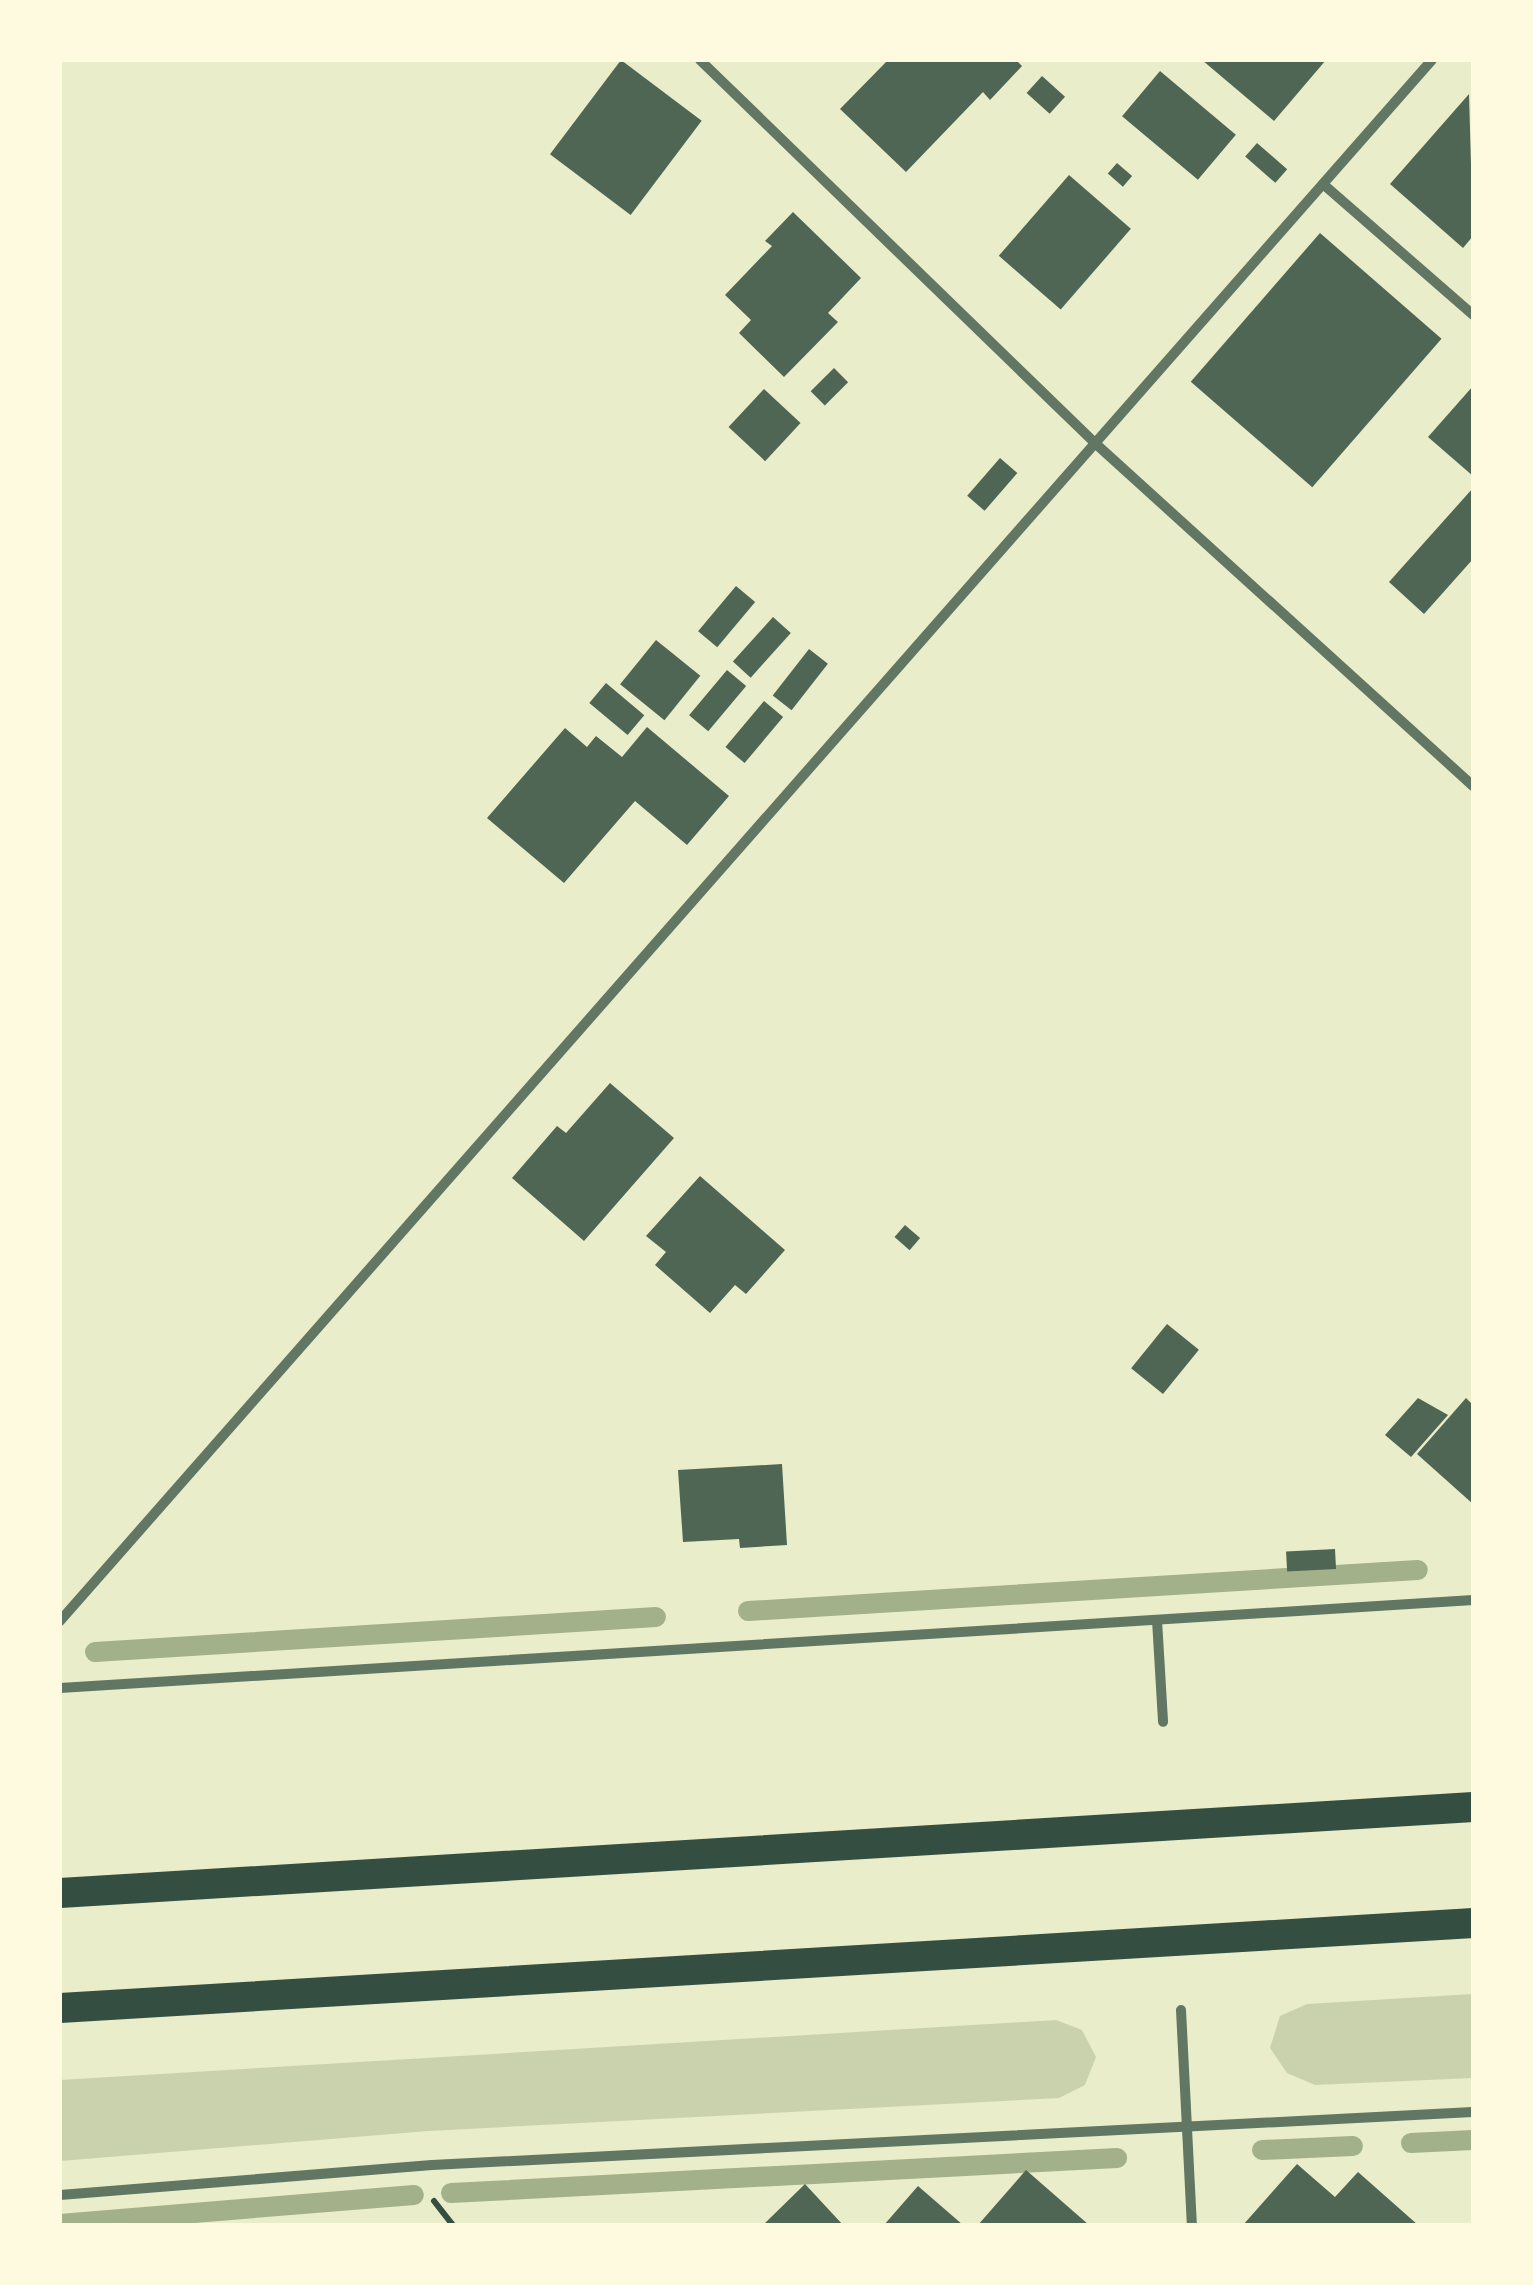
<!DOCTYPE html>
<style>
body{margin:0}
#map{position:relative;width:1533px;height:2285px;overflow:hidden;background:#e9edc9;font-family:Quicksand,sans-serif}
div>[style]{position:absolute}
.green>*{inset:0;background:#cad2ad}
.stream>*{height:20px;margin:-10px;padding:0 10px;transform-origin:10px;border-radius:10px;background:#a3b18a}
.building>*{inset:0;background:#4f6655;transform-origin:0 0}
.path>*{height:6px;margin:-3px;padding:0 3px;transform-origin:3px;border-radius:3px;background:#344e41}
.minor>*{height:10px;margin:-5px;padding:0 5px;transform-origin:5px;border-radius:5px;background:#617663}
.motorway>*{height:30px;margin:-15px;padding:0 15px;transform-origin:15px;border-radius:15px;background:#344e41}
span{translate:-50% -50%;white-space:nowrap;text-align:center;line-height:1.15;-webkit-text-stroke:10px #fefae0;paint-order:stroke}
.frame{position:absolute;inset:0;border:62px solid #fefae0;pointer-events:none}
</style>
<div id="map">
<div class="green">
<i style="clip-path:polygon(1473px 1994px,1473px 2078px,1315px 2085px,1287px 2073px,1270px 2048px,1280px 2016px,1307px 2004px)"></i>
<i style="clip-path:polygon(1056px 2020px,1082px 2030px,1096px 2057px,1085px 2085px,1059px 2098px,429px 2131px,60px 2161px,60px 2080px)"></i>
</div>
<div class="stream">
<i style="left:748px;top:1611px;width:671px;rotate:-3.5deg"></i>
<i style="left:95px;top:1652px;width:562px;rotate:-3.57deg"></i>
<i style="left:1411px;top:2143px;width:62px;rotate:-2.8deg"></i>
<i style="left:1262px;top:2150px;width:91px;rotate:-2.5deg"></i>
<i style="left:451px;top:2193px;width:667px;rotate:-3.01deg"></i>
<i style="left:60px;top:2224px;width:355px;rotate:-4.7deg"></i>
</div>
<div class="building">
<i style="left:621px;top:60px;width:101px;height:118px;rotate:37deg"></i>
<i style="clip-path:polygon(888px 60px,1016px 60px,1022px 66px,990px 100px,983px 92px,906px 172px,840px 109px)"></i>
<i style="clip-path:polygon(1202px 60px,1326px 60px,1274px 121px)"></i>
<i style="left:1160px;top:71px;width:99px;height:59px;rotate:40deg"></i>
<i style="left:1042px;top:76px;width:31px;height:23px;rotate:42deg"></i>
<i style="clip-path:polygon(1469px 94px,1473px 236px,1463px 248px,1390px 184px)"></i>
<i style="left:1257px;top:143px;width:40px;height:18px;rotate:41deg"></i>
<i style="left:1117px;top:163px;width:20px;height:14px;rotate:41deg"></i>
<i style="left:1069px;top:175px;width:82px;height:107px;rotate:41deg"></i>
<i style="clip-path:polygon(793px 212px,861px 278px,828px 313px,838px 322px,784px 377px,739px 333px,751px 320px,725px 295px,772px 246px,765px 241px)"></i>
<i style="left:1320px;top:233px;width:161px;height:197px;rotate:41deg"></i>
<i style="left:834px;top:368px;width:20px;height:33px;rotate:45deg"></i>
<i style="clip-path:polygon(1473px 386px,1473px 476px,1428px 437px)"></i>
<i style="left:764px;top:389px;width:50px;height:52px;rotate:43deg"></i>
<i style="left:1000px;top:458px;width:23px;height:50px;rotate:41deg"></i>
<i style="clip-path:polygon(1473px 488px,1473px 559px,1424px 614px,1389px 582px)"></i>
<i style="left:736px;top:586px;width:25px;height:59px;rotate:40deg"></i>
<i style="left:773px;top:617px;width:24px;height:60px;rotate:42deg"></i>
<i style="left:656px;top:640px;width:57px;height:57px;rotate:39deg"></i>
<i style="left:809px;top:649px;width:24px;height:59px;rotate:38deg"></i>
<i style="left:727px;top:670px;width:25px;height:59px;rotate:40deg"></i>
<i style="left:606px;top:683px;width:50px;height:26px;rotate:40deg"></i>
<i style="left:764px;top:701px;width:25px;height:60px;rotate:40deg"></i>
<i style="clip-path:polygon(647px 727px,729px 796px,687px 845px,635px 801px,564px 883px,487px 818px,565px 728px,587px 747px,596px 736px,622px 757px)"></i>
<i style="clip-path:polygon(610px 1083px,674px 1138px,584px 1241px,512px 1178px,557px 1126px,566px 1133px)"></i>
<i style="clip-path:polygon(700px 1176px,785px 1250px,746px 1294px,735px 1285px,710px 1313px,655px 1265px,666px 1252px,646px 1236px)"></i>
<i style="left:905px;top:1225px;width:20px;height:16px;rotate:41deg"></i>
<i style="left:1167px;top:1324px;width:41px;height:57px;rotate:39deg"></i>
<i style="clip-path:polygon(1418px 1398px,1448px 1415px,1411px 1457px,1385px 1435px)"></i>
<i style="clip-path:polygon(1466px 1398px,1473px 1405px,1473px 1504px,1417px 1454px)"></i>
<i style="clip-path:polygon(782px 1464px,787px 1545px,740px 1548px,739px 1539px,683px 1542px,678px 1470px)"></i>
<i style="left:1335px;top:1549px;width:20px;height:49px;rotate:87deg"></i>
<i style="clip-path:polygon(1297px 2164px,1335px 2197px,1358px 2172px,1418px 2225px,1243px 2225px)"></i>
<i style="clip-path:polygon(1026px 2170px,1089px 2225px,978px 2225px)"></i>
<i style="clip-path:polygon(805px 2184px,843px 2225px,763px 2225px)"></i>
<i style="clip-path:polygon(918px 2186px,963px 2225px,884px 2225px)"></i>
</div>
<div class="path">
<i style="left:434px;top:2201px;width:31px;rotate:52deg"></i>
</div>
<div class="minor">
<i style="left:700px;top:60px;width:552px;rotate:44.12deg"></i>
<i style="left:1096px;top:444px;width:509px;rotate:42.21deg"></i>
<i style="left:1323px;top:184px;width:199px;rotate:41.1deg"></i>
<i style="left:1157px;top:1620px;width:102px;rotate:86.6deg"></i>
<i style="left:60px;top:1621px;width:2078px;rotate:-48.69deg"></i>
<i style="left:60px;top:1688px;width:1416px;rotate:-3.56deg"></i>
<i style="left:1181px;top:2010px;width:215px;rotate:87.1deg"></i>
<i style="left:60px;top:2195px;width:373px;rotate:-4.6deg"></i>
<i style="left:432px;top:2165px;width:1042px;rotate:-2.91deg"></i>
</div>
<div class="motorway">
<i style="left:60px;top:1893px;width:1416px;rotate:-3.48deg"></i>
<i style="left:60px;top:2008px;width:1416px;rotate:-3.44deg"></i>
</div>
<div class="frame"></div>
</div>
